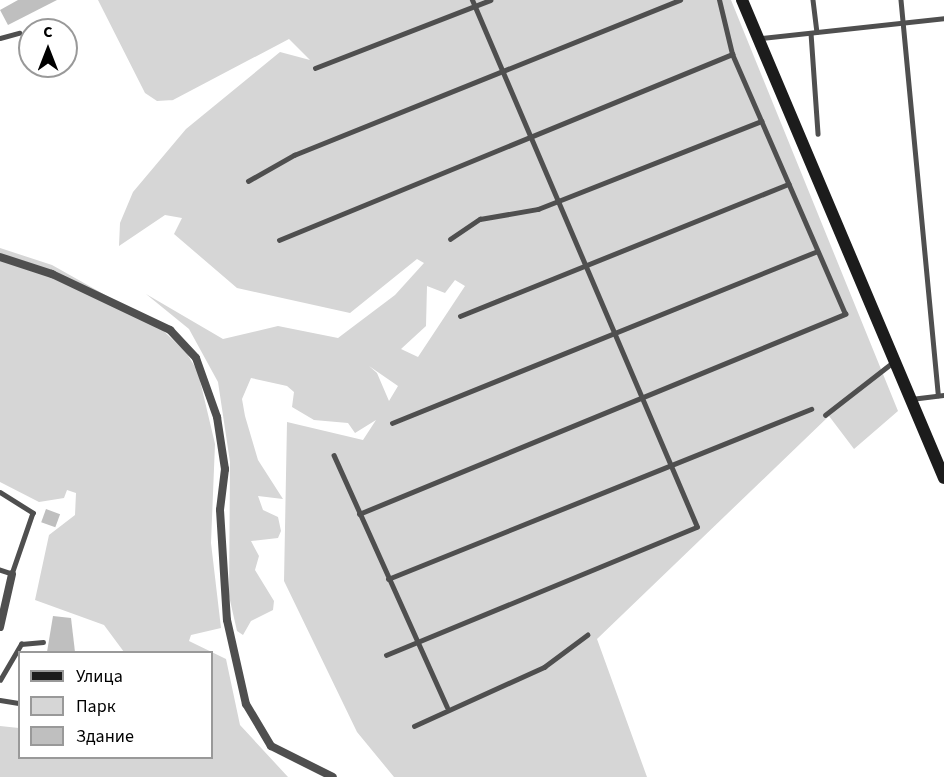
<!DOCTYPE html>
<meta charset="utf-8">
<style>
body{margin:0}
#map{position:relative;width:944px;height:777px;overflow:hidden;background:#fff;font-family:"Source Sans 3",sans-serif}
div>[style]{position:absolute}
.green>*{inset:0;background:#d6d6d6}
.building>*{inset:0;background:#bfbfbf;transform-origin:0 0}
.lane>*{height:4.5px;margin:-2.25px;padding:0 2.25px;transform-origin:2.25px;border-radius:2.25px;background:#4f4f4f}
.street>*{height:8px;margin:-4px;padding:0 4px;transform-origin:4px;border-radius:4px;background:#4f4f4f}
.secondary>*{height:12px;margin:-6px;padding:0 6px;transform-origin:6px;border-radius:6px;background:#1c1c1c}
span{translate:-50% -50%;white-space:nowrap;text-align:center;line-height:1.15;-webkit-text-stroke:4.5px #fff;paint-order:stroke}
.legend{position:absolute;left:18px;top:651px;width:195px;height:108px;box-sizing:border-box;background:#fff;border:2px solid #999;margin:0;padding:8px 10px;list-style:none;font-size:18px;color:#000}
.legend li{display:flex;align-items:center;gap:12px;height:30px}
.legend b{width:30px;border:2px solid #999}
.north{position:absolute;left:18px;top:18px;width:60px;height:60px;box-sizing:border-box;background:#fff;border:2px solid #999;border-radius:50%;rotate:0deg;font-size:16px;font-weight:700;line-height:24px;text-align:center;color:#000}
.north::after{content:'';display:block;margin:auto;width:21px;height:27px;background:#000;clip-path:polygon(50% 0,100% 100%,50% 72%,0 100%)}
</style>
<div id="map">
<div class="green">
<i style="clip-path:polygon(evenodd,98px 0,731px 0,898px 411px,854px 449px,829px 416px,597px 639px,647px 777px,394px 777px,357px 732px,284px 581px,287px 422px,363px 440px,376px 420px,355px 433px,348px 423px,314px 420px,292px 407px,294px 392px,287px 386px,251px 378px,242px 399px,245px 416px,258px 460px,283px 499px,258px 496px,263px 510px,278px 517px,281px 531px,278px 538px,251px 541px,259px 556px,255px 570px,274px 601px,273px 610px,251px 621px,243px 635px,237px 631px,229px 596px,230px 462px,218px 382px,189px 329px,146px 294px,223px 339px,278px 326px,338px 338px,395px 295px,424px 263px,417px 259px,350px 313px,237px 288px,174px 234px,182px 218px,165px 215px,119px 246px,120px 223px,133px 192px,186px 129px,280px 52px,310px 60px,289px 39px,173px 100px,157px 101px,145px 93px,98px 0,455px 280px,465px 286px,418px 357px,401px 349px,426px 326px,427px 286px,445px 293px,455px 280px,98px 0,369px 366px,398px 386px,389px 401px,377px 373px,369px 366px)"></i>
<i style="clip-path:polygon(0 248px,52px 265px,155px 323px,186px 352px,198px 372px,215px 444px,211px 543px,221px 628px,191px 635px,189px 641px,226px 659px,240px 725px,288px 777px,0 777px,0 726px,19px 728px,20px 758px,212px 758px,212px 652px,124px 652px,104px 625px,35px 600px,49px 535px,75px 515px,76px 493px,67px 490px,64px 498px,39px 502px,0 482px)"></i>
</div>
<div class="building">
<i style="clip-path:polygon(18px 0,57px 0,8px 25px,0 10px)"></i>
<i style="left:46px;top:509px;width:15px;height:14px;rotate:20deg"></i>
<i style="clip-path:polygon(53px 616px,71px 618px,75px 652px,47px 652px)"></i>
</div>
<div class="lane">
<i style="left:813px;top:0;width:32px;rotate:83deg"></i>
<i style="left:901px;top:0;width:397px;rotate:84.6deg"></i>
<i style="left:811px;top:33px;width:101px;rotate:86deg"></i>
<i style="left:0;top:38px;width:20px;rotate:-15deg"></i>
<i style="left:761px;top:38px;width:184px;rotate:-6.2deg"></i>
<i style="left:315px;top:68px;width:188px;rotate:-21.2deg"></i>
<i style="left:248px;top:181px;width:53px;rotate:-29.5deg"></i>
<i style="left:294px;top:155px;width:416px;rotate:-21.9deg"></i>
<i style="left:450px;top:239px;width:36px;rotate:-34deg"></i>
<i style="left:480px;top:219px;width:59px;rotate:-9.8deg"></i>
<i style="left:538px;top:209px;width:240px;rotate:-21.5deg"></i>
<i style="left:279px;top:240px;width:490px;rotate:-22.3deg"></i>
<i style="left:460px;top:316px;width:354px;rotate:-21.9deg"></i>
<i style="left:911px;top:399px;width:33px;rotate:-7deg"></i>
<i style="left:825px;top:415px;width:85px;rotate:-37.8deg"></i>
<i style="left:392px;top:423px;width:458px;rotate:-22deg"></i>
<i style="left:334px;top:455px;width:276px;rotate:65.8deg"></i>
<i style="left:0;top:492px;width:39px;rotate:32deg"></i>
<i style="left:33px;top:513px;width:65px;rotate:109deg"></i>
<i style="left:12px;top:574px;width:13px;rotate:-162deg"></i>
<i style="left:359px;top:514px;width:526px;rotate:-22.37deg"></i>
<i style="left:845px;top:314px;width:283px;rotate:-113.5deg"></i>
<i style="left:732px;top:54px;width:56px;rotate:-103.5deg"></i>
<i style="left:388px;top:579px;width:456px;rotate:-21.9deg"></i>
<i style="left:386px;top:655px;width:336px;rotate:-22.4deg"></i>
<i style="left:697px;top:527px;width:573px;rotate:-113.12deg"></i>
<i style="left:0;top:680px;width:42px;rotate:-59.7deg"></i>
<i style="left:21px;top:644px;width:22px;rotate:-5deg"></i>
<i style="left:0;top:700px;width:20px;rotate:9deg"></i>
<i style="left:414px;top:726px;width:143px;rotate:-24.4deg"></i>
<i style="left:544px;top:667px;width:54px;rotate:-36.7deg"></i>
</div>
<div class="street">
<i style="left:0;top:257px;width:55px;rotate:18.1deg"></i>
<i style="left:52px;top:274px;width:131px;rotate:25.4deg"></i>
<i style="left:170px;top:330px;width:38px;rotate:47deg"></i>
<i style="left:196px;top:358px;width:63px;rotate:70.4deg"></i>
<i style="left:217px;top:417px;width:53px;rotate:81.3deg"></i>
<i style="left:225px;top:469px;width:41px;rotate:97deg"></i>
<i style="left:220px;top:510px;width:110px;rotate:86.4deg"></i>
<i style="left:227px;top:620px;width:86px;rotate:77.3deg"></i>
<i style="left:246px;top:704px;width:49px;rotate:59.2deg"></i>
<i style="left:271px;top:746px;width:69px;rotate:26.6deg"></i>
<i style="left:0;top:627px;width:54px;rotate:-77.2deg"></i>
</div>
<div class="secondary">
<i style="left:742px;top:0;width:519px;rotate:67.09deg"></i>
</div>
<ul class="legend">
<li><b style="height:8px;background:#1c1c1c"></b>Улица</li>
<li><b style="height:16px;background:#d6d6d6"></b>Парк</li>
<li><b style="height:16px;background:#bfbfbf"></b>Здание</li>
</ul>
<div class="north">С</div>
</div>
